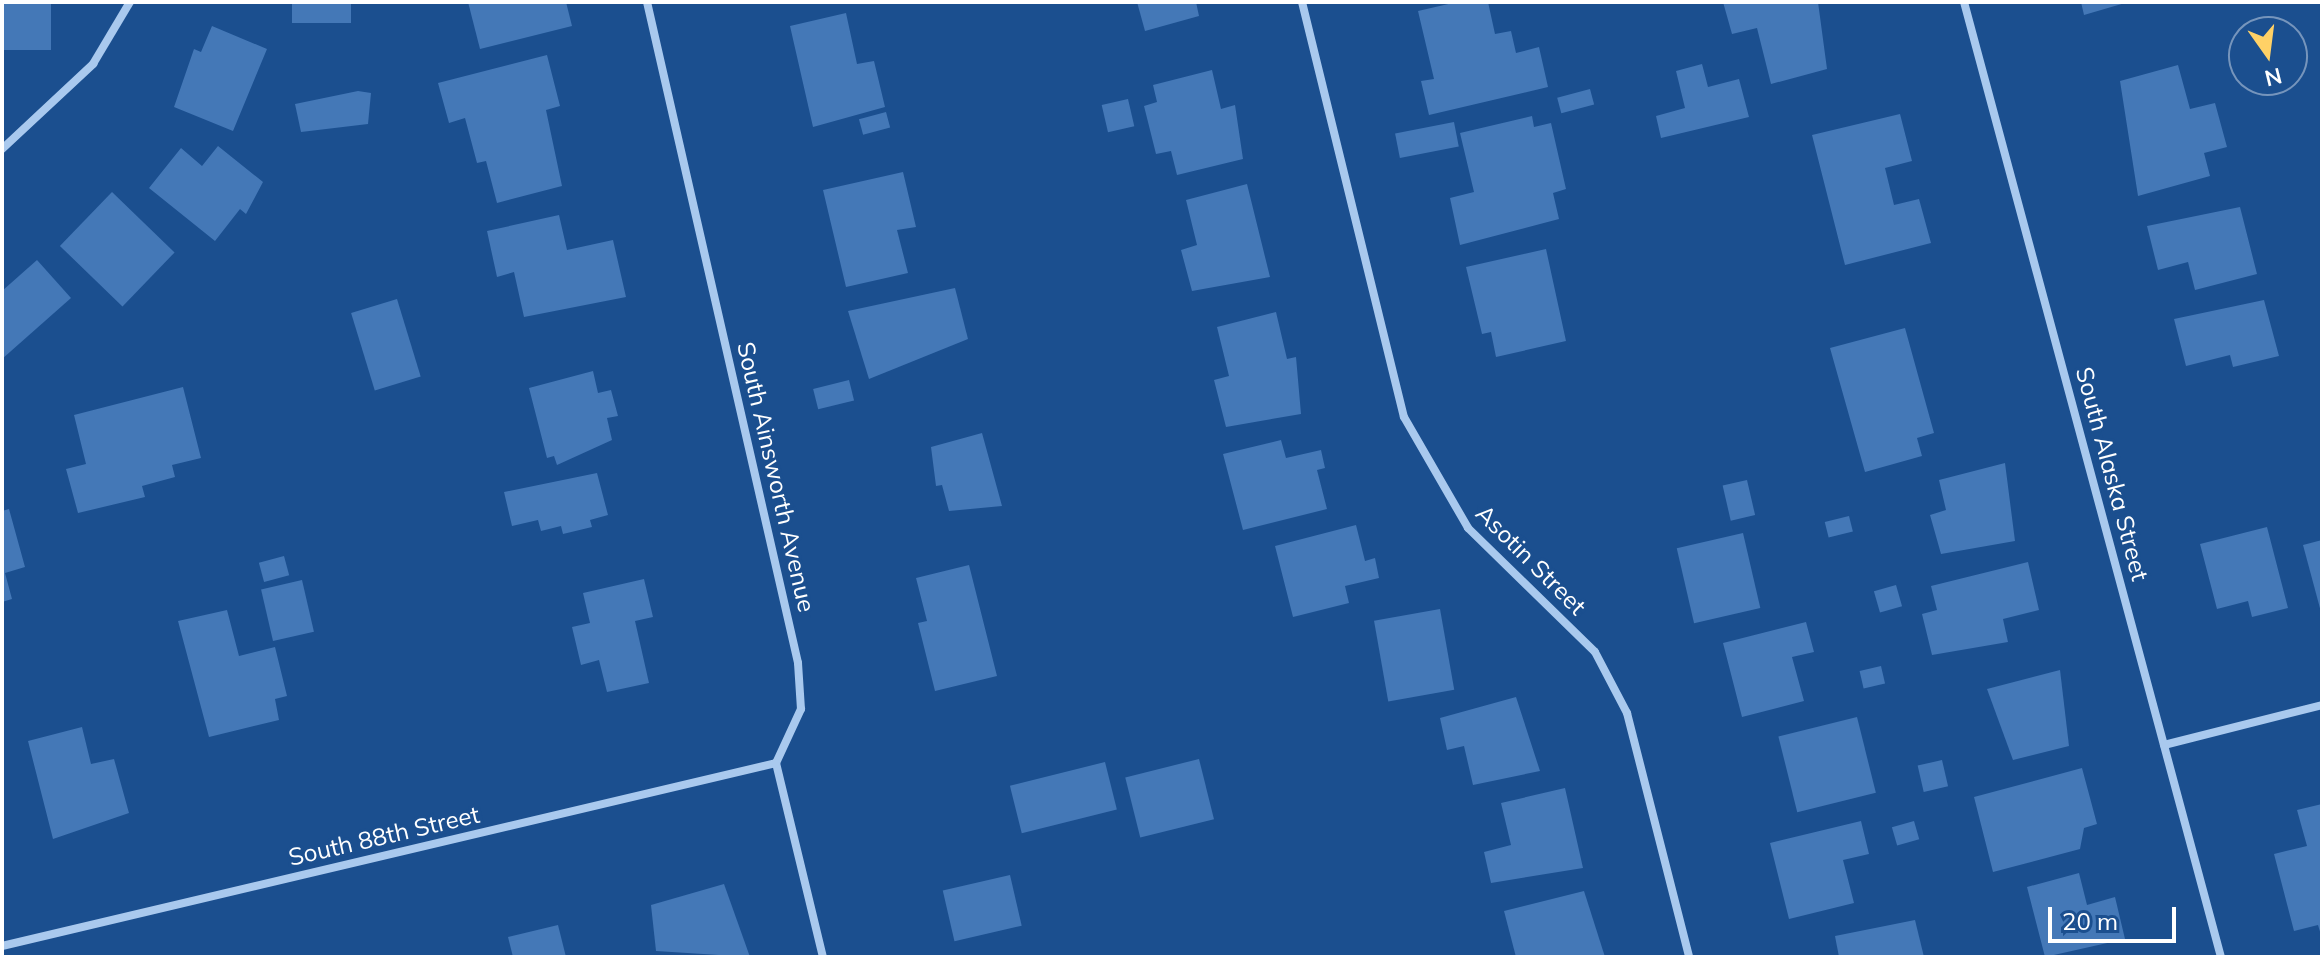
<!DOCTYPE html>
<style>
body{margin:0}
#map{position:relative;width:2324px;height:959px;overflow:hidden;background:#1b4f8f;font-family:Mulish,sans-serif}
div>[style]{position:absolute}
.building>*{inset:0;background:#4478b7;transform-origin:0 0}
.street>*{height:8px;margin:-4px;padding:0 4px;transform-origin:4px;border-radius:4px;background:#a9c9ee}
span{translate:-50% -50%;white-space:nowrap;text-align:center;line-height:1.15;-webkit-text-stroke:6px #1b4f8f;paint-order:stroke}
.street-label{font-size:24px;color:#fff}
.frame{position:absolute;inset:0;border:4px solid #fff;pointer-events:none}
.north{position:absolute;left:2228px;top:16px;width:80px;height:80px;box-sizing:border-box;background:#1b4f8f;border:2px solid #7695bc;border-radius:50%;rotate:166deg;font-size:22px;font-weight:700;line-height:32px;text-align:center;color:#fff}
.north::after{content:'';display:block;margin:auto;width:28px;height:36px;background:#ffd166;clip-path:polygon(50% 0,100% 100%,50% 72%,0 100%)}
.scale{position:absolute;left:2048px;top:907px;width:128px;height:36px;box-sizing:border-box;border:4px solid #fff;border-top:0;padding-left:10px;font-size:24px;line-height:28px;white-space:nowrap;color:#fff;-webkit-text-stroke:6px #1b4f8f;paint-order:stroke}
</style>
<div id="map">
<div class="building">
<i style="left:2px;top:2px;width:49px;height:48px"></i>
<i style="left:292px;top:2px;width:59px;height:21px"></i>
<i style="clip-path:polygon(468px 2px,566px 2px,572px 26px,480px 49px)"></i>
<i style="clip-path:polygon(1137px 2px,1196px 2px,1199px 16px,1145px 31px)"></i>
<i style="clip-path:polygon(1457px 2px,1488px 2px,1495px 34px,1511px 31px,1516px 53px,1539px 47px,1548px 87px,1429px 115px,1421px 81px,1434px 79px,1418px 11px)"></i>
<i style="clip-path:polygon(1723px 2px,1818px 2px,1827px 69px,1771px 84px,1757px 28px,1732px 34px)"></i>
<i style="clip-path:polygon(2081px 2px,2125px 2px,2125px 3px,2084px 15px)"></i>
<i style="clip-path:polygon(846px 13px,857px 64px,874px 61px,885px 107px,813px 127px,790px 26px)"></i>
<i style="clip-path:polygon(212px 26px,267px 49px,233px 131px,174px 107px,194px 49px,201px 52px)"></i>
<i style="clip-path:polygon(547px 55px,560px 106px,546px 110px,562px 186px,497px 203px,486px 161px,477px 163px,465px 118px,449px 123px,438px 83px)"></i>
<i style="clip-path:polygon(1702px 64px,1708px 87px,1739px 79px,1749px 117px,1661px 138px,1656px 116px,1685px 108px,1676px 71px)"></i>
<i style="clip-path:polygon(2178px 65px,2190px 109px,2215px 103px,2227px 147px,2204px 153px,2210px 176px,2138px 196px,2120px 81px)"></i>
<i style="clip-path:polygon(1212px 70px,1221px 109px,1235px 105px,1243px 159px,1177px 175px,1171px 151px,1156px 154px,1144px 106px,1157px 102px,1153px 85px)"></i>
<i style="left:1590px;top:89px;width:16px;height:34px;rotate:75deg"></i>
<i style="clip-path:polygon(358px 91px,371px 93px,368px 124px,301px 132px,295px 104px)"></i>
<i style="left:1128px;top:99px;width:28px;height:27px;rotate:77deg"></i>
<i style="left:886px;top:112px;width:16px;height:28px;rotate:75deg"></i>
<i style="clip-path:polygon(1900px 114px,1912px 161px,1885px 168px,1894px 205px,1919px 199px,1931px 243px,1845px 265px,1812px 135px)"></i>
<i style="clip-path:polygon(1532px 116px,1534px 127px,1551px 123px,1566px 189px,1553px 193px,1559px 219px,1460px 245px,1450px 198px,1474px 192px,1460px 133px)"></i>
<i style="left:1454px;top:122px;width:25px;height:60px;rotate:79deg"></i>
<i style="clip-path:polygon(218px 146px,263px 182px,246px 214px,240px 209px,215px 241px,149px 188px,181px 148px,202px 166px)"></i>
<i style="clip-path:polygon(903px 172px,916px 227px,897px 230px,908px 273px,846px 287px,823px 190px)"></i>
<i style="clip-path:polygon(1247px 184px,1270px 277px,1192px 291px,1181px 250px,1197px 245px,1186px 200px)"></i>
<i style="left:112px;top:192px;width:87px;height:75px;rotate:44deg"></i>
<i style="clip-path:polygon(2240px 207px,2257px 274px,2195px 290px,2188px 262px,2158px 270px,2147px 226px)"></i>
<i style="clip-path:polygon(559px 215px,567px 250px,613px 240px,626px 297px,524px 317px,514px 272px,497px 277px,487px 231px)"></i>
<i style="clip-path:polygon(1546px 249px,1566px 341px,1496px 357px,1491px 332px,1482px 334px,1466px 267px)"></i>
<i style="clip-path:polygon(37px 260px,71px 298px,2px 359px,2px 291px)"></i>
<i style="clip-path:polygon(955px 288px,968px 339px,869px 379px,848px 311px)"></i>
<i style="left:397px;top:299px;width:81px;height:48px;rotate:73deg"></i>
<i style="clip-path:polygon(2264px 300px,2279px 356px,2233px 367px,2230px 355px,2186px 366px,2174px 319px)"></i>
<i style="clip-path:polygon(1276px 312px,1287px 359px,1296px 357px,1301px 414px,1226px 427px,1214px 380px,1229px 376px,1217px 327px)"></i>
<i style="clip-path:polygon(1905px 328px,1934px 433px,1917px 438px,1922px 456px,1865px 472px,1830px 348px)"></i>
<i style="clip-path:polygon(593px 371px,598px 393px,611px 390px,618px 416px,607px 418px,612px 440px,557px 465px,554px 456px,547px 458px,529px 388px)"></i>
<i style="left:849px;top:380px;width:21px;height:37px;rotate:76deg"></i>
<i style="clip-path:polygon(183px 387px,201px 458px,172px 465px,175px 477px,142px 486px,145px 497px,78px 513px,66px 469px,86px 464px,74px 415px)"></i>
<i style="clip-path:polygon(982px 433px,1002px 506px,949px 511px,942px 485px,936px 486px,931px 447px)"></i>
<i style="clip-path:polygon(1281px 440px,1286px 458px,1321px 450px,1325px 468px,1317px 470px,1327px 509px,1243px 530px,1223px 454px)"></i>
<i style="clip-path:polygon(2005px 463px,2015px 541px,1941px 554px,1930px 515px,1946px 510px,1939px 480px)"></i>
<i style="clip-path:polygon(597px 473px,608px 515px,590px 520px,592px 527px,563px 534px,561px 526px,541px 531px,538px 520px,512px 526px,504px 492px)"></i>
<i style="left:1747px;top:480px;width:36px;height:25px;rotate:77deg"></i>
<i style="clip-path:polygon(9px 509px,25px 567px,5px 573px,12px 599px,2px 602px,2px 511px)"></i>
<i style="left:1849px;top:516px;width:16px;height:25px;rotate:76deg"></i>
<i style="clip-path:polygon(1356px 525px,1365px 561px,1375px 558px,1379px 578px,1345px 586px,1349px 603px,1293px 617px,1275px 546px)"></i>
<i style="clip-path:polygon(2267px 527px,2288px 608px,2252px 617px,2248px 601px,2217px 609px,2200px 544px)"></i>
<i style="left:1743px;top:533px;width:77px;height:68px;rotate:77deg"></i>
<i style="clip-path:polygon(2322px 540px,2322px 612px,2321px 612px,2303px 545px)"></i>
<i style="left:284px;top:556px;width:20px;height:26px;rotate:75deg"></i>
<i style="clip-path:polygon(2028px 562px,2039px 610px,2003px 619px,2008px 642px,1932px 655px,1922px 614px,1937px 610px,1931px 586px)"></i>
<i style="clip-path:polygon(969px 565px,997px 676px,935px 691px,918px 623px,927px 621px,916px 578px)"></i>
<i style="clip-path:polygon(644px 579px,653px 617px,635px 621px,649px 683px,607px 692px,599px 660px,581px 665px,572px 627px,590px 623px,583px 593px)"></i>
<i style="left:302px;top:580px;width:53px;height:42px;rotate:77deg"></i>
<i style="left:1896px;top:585px;width:22px;height:23px;rotate:74deg"></i>
<i style="left:1440px;top:609px;width:82px;height:67px;rotate:80deg"></i>
<i style="clip-path:polygon(227px 610px,239px 656px,275px 647px,287px 696px,275px 699px,279px 720px,209px 737px,178px 621px)"></i>
<i style="clip-path:polygon(1806px 622px,1814px 652px,1792px 657px,1804px 701px,1742px 717px,1723px 643px)"></i>
<i style="left:1881px;top:666px;width:18px;height:22px;rotate:77deg"></i>
<i style="clip-path:polygon(2060px 670px,2069px 746px,2013px 760px,1987px 689px)"></i>
<i style="clip-path:polygon(1516px 697px,1540px 771px,1473px 785px,1464px 746px,1447px 750px,1440px 718px)"></i>
<i style="left:1857px;top:717px;width:78px;height:81px;rotate:76deg"></i>
<i style="clip-path:polygon(82px 727px,91px 764px,114px 759px,129px 813px,53px 839px,28px 741px)"></i>
<i style="left:1199px;top:759px;width:62px;height:76px;rotate:76deg"></i>
<i style="left:1942px;top:760px;width:27px;height:25px;rotate:77deg"></i>
<i style="left:1105px;top:762px;width:49px;height:98px;rotate:76deg"></i>
<i style="clip-path:polygon(2082px 768px,2097px 824px,2084px 828px,2080px 849px,1993px 872px,1974px 797px)"></i>
<i style="clip-path:polygon(1565px 788px,1583px 868px,1491px 883px,1484px 852px,1511px 845px,1501px 803px)"></i>
<i style="clip-path:polygon(2322px 804px,2322px 935px,2321px 935px,2318px 925px,2294px 931px,2274px 854px,2307px 846px,2297px 810px)"></i>
<i style="clip-path:polygon(1861px 821px,1869px 854px,1843px 860px,1854px 903px,1789px 919px,1770px 843px)"></i>
<i style="left:1914px;top:821px;width:19px;height:23px;rotate:74deg"></i>
<i style="clip-path:polygon(2079px 873px,2087px 905px,2115px 897px,2125px 939px,2045px 957px,2027px 887px)"></i>
<i style="left:1010px;top:875px;width:52px;height:69px;rotate:77deg"></i>
<i style="clip-path:polygon(724px 884px,750px 957px,656px 951px,651px 905px)"></i>
<i style="clip-path:polygon(1584px 891px,1605px 957px,1516px 957px,1504px 911px)"></i>
<i style="clip-path:polygon(1915px 920px,1924px 957px,1839px 957px,1835px 936px)"></i>
<i style="clip-path:polygon(558px 925px,566px 957px,513px 957px,508px 937px)"></i>
</div>
<div class="street">
<i style="left:647px;top:2px;width:678px;rotate:77.13deg"></i>
<i style="left:798px;top:663px;width:46px;rotate:86.3deg"></i>
<i style="left:801px;top:709px;width:60px;rotate:114.8deg"></i>
<i style="left:776px;top:763px;width:200px;rotate:76.4deg"></i>
<i style="left:1302px;top:2px;width:427px;rotate:76.2deg"></i>
<i style="left:1404px;top:417px;width:128px;rotate:60deg"></i>
<i style="left:1468px;top:528px;width:177px;rotate:44.3deg"></i>
<i style="left:1595px;top:652px;width:69px;rotate:62.3deg"></i>
<i style="left:1627px;top:713px;width:252px;rotate:75.7deg"></i>
<i style="left:1964px;top:2px;width:989px;rotate:74.94deg"></i>
<i style="left:2px;top:149px;width:125px;rotate:-43deg"></i>
<i style="left:93px;top:64px;width:72px;rotate:-59.2deg"></i>
<i style="left:2164px;top:745px;width:163px;rotate:-14.2deg"></i>
<i style="left:2px;top:946px;width:795px;rotate:-13.3deg"></i>
</div>
<div class="street-label">
<span style="left:2112px;top:474px;rotate:75deg">South Alaska Street</span>
<span style="left:776px;top:477px;rotate:77deg">South Ainsworth Avenue</span>
<span style="left:1531px;top:560px;rotate:45deg">Asotin Street</span>
<span style="left:384px;top:836px;rotate:-13deg">South 88th Street</span>
</div>
<div class="frame"></div>
<div class="north">N</div>
<div class="scale">20 m</div>
</div>
